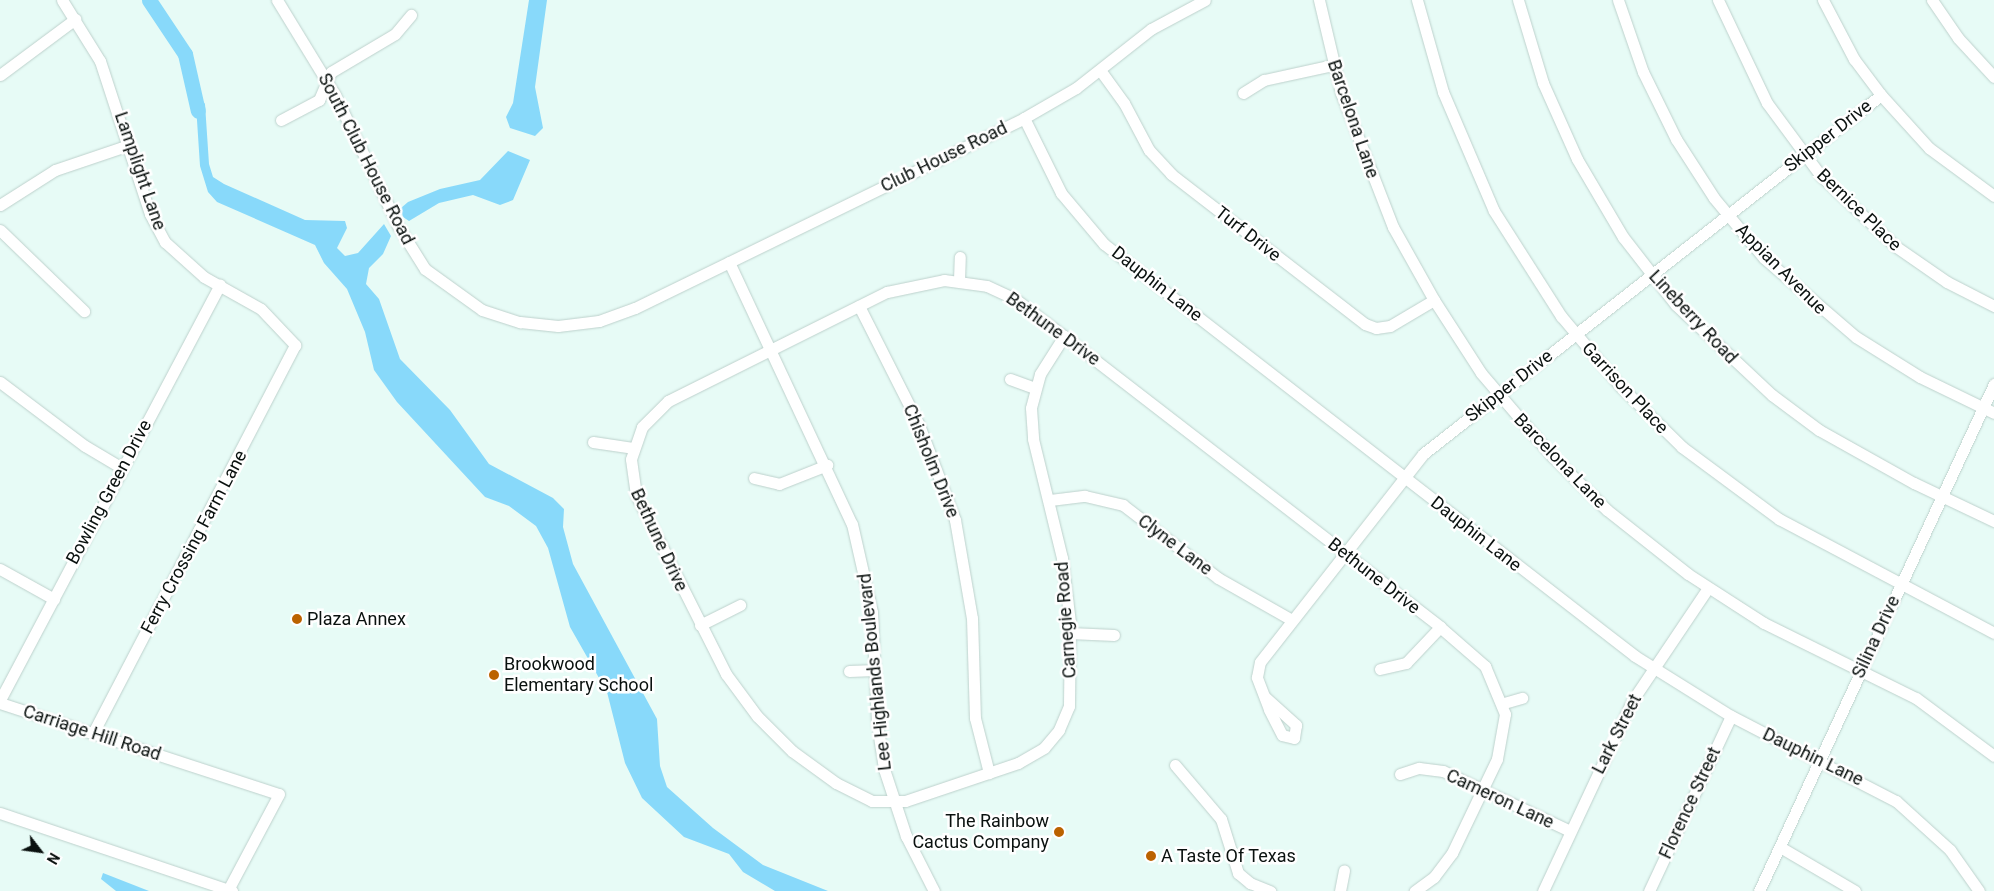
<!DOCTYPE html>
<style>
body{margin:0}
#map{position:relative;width:1994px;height:891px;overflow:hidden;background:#e7fbf6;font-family:Roboto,sans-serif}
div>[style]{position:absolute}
.water>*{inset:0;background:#88d9fa}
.river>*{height:15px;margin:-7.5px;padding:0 7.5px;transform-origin:7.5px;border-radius:7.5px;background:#88d9fa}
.roads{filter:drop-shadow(0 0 1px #bdd1cc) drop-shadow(0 0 1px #bdd1cc)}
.minor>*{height:11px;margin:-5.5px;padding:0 5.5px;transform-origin:5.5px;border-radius:5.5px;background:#fff}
.dots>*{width:14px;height:14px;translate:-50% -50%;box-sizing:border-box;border:2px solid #fff;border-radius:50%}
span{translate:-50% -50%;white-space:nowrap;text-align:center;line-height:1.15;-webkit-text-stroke:5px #fff;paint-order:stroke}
.street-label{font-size:18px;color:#0a110f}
.poi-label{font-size:18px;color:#0a110f}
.left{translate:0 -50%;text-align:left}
.right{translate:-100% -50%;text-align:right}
.north{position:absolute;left:15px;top:826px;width:50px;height:50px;-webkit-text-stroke:4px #fff;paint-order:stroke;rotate:120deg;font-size:14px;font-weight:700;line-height:20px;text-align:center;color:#0a110f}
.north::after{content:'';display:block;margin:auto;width:18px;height:22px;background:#0a110f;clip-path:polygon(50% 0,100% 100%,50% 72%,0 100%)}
</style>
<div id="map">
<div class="water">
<i style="clip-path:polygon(529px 0,547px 0,535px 87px,543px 128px,535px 136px,510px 128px,506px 117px,513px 103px)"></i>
<i style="clip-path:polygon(195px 90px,205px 104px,209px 164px,213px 177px,224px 184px,305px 220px,345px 221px,347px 228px,337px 248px,345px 256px,358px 253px,384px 224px,391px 236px,383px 254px,369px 268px,366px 284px,379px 299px,400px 359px,450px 410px,489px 464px,553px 498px,564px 509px,563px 527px,573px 564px,657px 719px,660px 766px,667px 787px,713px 828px,763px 865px,828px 891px,775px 891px,743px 872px,729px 854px,684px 837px,642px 798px,625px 763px,607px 692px,570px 627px,548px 548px,536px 526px,509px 506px,485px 497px,397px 402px,374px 370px,365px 332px,347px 289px,324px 263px,315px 245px,217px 202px,208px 192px,200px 166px)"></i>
<i style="clip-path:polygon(508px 151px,530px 160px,513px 200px,500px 205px,473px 195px,439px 203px,409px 221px,403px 217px,401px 208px,408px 202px,440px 189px,480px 180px)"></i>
<i style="clip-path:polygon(103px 873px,149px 891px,116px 891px,101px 879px)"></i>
</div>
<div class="river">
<i style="left:149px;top:0;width:65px;rotate:56.3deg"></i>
<i style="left:185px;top:54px;width:58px;rotate:77.2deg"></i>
</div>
<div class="roads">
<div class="minor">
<i style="left:62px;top:0;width:72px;rotate:58.1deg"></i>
<i style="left:100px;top:61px;width:161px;rotate:71.9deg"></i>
<i style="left:150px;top:214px;width:32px;rotate:62deg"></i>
<i style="left:165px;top:242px;width:52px;rotate:41.9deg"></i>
<i style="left:204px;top:277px;width:65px;rotate:29.3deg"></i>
<i style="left:261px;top:309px;width:50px;rotate:46.6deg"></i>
<i style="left:295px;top:345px;width:437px;rotate:117.5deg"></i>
<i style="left:277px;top:0;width:111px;rotate:58.6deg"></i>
<i style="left:335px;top:95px;width:145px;rotate:64.3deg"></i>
<i style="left:398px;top:226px;width:51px;rotate:57.9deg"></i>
<i style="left:425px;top:269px;width:70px;rotate:35.7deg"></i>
<i style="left:482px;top:310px;width:40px;rotate:18deg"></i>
<i style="left:520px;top:322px;width:38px;rotate:6deg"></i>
<i style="left:558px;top:326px;width:41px;rotate:-7deg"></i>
<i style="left:599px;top:321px;width:38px;rotate:-20deg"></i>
<i style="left:635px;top:308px;width:433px;rotate:-26deg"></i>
<i style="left:1024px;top:118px;width:60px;rotate:-30deg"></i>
<i style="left:1076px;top:88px;width:95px;rotate:-38.2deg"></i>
<i style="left:1151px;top:29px;width:61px;rotate:-28.2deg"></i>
<i style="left:1319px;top:0;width:96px;rotate:76.7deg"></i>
<i style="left:1341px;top:93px;width:144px;rotate:68.8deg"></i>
<i style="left:1393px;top:227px;width:84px;rotate:60.7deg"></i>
<i style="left:1434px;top:300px;width:87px;rotate:57.2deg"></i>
<i style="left:1481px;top:373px;width:109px;rotate:49.5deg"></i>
<i style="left:1552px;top:456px;width:77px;rotate:44.5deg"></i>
<i style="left:1607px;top:510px;width:103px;rotate:38.3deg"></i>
<i style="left:1688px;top:574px;width:90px;rotate:32.8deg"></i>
<i style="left:1764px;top:623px;width:169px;rotate:26.3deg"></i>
<i style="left:1916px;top:698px;width:97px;rotate:36.6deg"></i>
<i style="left:1417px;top:0;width:96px;rotate:74.2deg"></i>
<i style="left:1443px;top:92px;width:129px;rotate:66.8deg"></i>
<i style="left:1494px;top:211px;width:125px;rotate:57.5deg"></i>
<i style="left:1561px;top:316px;width:93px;rotate:49.8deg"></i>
<i style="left:1621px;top:387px;width:86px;rotate:44.5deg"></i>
<i style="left:1682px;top:447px;width:121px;rotate:36.6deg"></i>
<i style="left:1779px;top:519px;width:243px;rotate:27.9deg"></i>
<i style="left:1518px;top:0;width:87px;rotate:73.2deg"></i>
<i style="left:1543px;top:83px;width:83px;rotate:65.9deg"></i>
<i style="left:1577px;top:159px;width:91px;rotate:59.5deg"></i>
<i style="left:1623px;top:237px;width:86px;rotate:52.1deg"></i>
<i style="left:1676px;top:305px;width:132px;rotate:43.2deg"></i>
<i style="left:1772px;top:395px;width:59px;rotate:36.7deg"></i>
<i style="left:1819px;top:430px;width:109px;rotate:29.2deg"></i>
<i style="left:1914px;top:483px;width:89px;rotate:25.4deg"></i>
<i style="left:1618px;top:0;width:76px;rotate:70.9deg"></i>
<i style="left:1643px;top:72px;width:75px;rotate:63.8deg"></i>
<i style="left:1676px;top:139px;width:70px;rotate:57.2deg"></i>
<i style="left:1714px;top:198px;width:78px;rotate:50.2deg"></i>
<i style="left:1764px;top:258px;width:121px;rotate:40.7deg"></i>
<i style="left:1856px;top:337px;width:75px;rotate:32deg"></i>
<i style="left:1920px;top:377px;width:82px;rotate:25.9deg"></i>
<i style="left:1718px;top:0;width:114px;rotate:64.6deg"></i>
<i style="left:1767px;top:103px;width:91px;rotate:53.5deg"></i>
<i style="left:1821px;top:176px;width:102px;rotate:43.4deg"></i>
<i style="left:1895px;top:246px;width:63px;rotate:34.7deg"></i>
<i style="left:1947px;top:282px;width:53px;rotate:27.1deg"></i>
<i style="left:1823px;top:0;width:67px;rotate:62.3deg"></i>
<i style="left:1854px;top:59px;width:45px;rotate:53.1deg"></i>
<i style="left:1881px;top:95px;width:72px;rotate:47.8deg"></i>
<i style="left:1929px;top:148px;width:81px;rotate:36.4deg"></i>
<i style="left:1932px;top:0;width:46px;rotate:55.6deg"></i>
<i style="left:1958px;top:38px;width:53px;rotate:47.3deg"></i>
<i style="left:1100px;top:70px;width:41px;rotate:54deg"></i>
<i style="left:1124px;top:103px;width:53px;rotate:62deg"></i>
<i style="left:1149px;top:150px;width:33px;rotate:47deg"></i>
<i style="left:1171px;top:174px;width:245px;rotate:37.7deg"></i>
<i style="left:1365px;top:324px;width:12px;rotate:20deg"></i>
<i style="left:1376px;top:328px;width:14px;rotate:-8deg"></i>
<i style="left:1390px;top:326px;width:51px;rotate:-30.6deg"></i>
<i style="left:0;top:75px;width:94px;rotate:-36.7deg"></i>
<i style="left:1243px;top:93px;width:25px;rotate:-32deg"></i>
<i style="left:1264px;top:80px;width:71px;rotate:-12.3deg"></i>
<i style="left:1024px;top:118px;width:84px;rotate:63.7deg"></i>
<i style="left:1061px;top:193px;width:67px;rotate:49.9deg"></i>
<i style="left:1104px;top:244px;width:672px;rotate:37.81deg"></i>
<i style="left:1635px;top:656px;width:113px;rotate:32deg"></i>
<i style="left:1731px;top:716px;width:186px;rotate:27.3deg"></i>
<i style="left:1896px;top:801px;width:73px;rotate:42.2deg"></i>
<i style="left:1950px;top:850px;width:50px;rotate:54.7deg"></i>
<i style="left:281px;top:120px;width:43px;rotate:-27.8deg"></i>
<i style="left:319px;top:100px;width:30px;rotate:-67deg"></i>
<i style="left:331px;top:72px;width:74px;rotate:-30.7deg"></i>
<i style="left:395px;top:34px;width:25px;rotate:-50deg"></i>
<i style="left:0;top:205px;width:65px;rotate:-32.5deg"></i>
<i style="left:55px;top:170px;width:78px;rotate:-18.7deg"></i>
<i style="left:0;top:230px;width:117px;rotate:44deg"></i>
<i style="left:729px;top:262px;width:289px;rotate:64.9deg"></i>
<i style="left:852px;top:524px;width:90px;rotate:77.2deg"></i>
<i style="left:872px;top:612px;width:111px;rotate:87.4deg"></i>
<i style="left:877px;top:723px;width:47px;rotate:81.3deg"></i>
<i style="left:884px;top:769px;width:71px;rotate:71.8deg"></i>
<i style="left:906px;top:836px;width:62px;rotate:63deg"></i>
<i style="left:959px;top:280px;width:23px;rotate:-88deg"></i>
<i style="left:859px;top:306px;width:133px;rotate:63.2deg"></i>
<i style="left:919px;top:425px;width:102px;rotate:69.2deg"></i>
<i style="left:955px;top:520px;width:99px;rotate:80.2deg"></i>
<i style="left:972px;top:618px;width:100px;rotate:88.3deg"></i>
<i style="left:975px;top:718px;width:57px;rotate:75.7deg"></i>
<i style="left:1064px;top:336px;width:45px;rotate:122.3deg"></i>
<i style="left:1040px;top:374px;width:35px;rotate:105deg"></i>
<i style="left:1031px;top:408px;width:31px;rotate:86deg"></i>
<i style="left:1033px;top:439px;width:122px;rotate:76.3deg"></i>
<i style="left:1062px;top:558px;width:64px;rotate:82.9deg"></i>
<i style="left:1070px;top:622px;width:84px;rotate:90.7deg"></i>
<i style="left:1069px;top:706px;width:26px;rotate:113deg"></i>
<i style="left:1059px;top:730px;width:23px;rotate:130deg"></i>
<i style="left:1044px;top:748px;width:30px;rotate:150deg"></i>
<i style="left:1018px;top:763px;width:119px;rotate:161.4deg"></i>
<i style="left:905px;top:801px;width:33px;rotate:180deg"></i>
<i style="left:872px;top:801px;width:40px;rotate:-153.4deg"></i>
<i style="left:836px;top:783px;width:54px;rotate:-144deg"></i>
<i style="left:792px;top:751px;width:49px;rotate:-135deg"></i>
<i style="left:757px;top:716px;width:52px;rotate:-126.4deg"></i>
<i style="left:726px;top:674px;width:200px;rotate:-116.7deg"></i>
<i style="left:636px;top:495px;width:36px;rotate:-98deg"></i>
<i style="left:631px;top:459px;width:34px;rotate:-71deg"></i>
<i style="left:642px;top:427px;width:37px;rotate:-45deg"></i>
<i style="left:668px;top:401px;width:245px;rotate:-26.5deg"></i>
<i style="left:887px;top:292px;width:58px;rotate:-11.9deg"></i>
<i style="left:944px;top:280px;width:43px;rotate:7.9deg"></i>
<i style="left:987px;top:286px;width:31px;rotate:25deg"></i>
<i style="left:1015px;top:299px;width:61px;rotate:37.1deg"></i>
<i style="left:1064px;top:336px;width:475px;rotate:37.7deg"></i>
<i style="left:1440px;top:627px;width:60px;rotate:40.9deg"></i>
<i style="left:1485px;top:666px;width:52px;rotate:67.4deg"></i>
<i style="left:1505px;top:714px;width:46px;rotate:100.1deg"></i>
<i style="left:1497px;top:759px;width:104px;rotate:115.6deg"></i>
<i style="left:1452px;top:853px;width:30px;rotate:127deg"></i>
<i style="left:1434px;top:877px;width:24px;rotate:144deg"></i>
<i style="left:1010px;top:379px;width:27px;rotate:20deg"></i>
<i style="left:0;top:382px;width:106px;rotate:37deg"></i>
<i style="left:85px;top:446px;width:43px;rotate:30.7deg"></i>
<i style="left:593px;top:442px;width:40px;rotate:8.5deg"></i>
<i style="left:754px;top:478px;width:26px;rotate:13deg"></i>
<i style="left:779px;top:484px;width:52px;rotate:-21.6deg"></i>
<i style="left:1050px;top:500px;width:35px;rotate:-7deg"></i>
<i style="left:1085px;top:496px;width:39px;rotate:13deg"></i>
<i style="left:1123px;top:505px;width:120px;rotate:37.5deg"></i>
<i style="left:1218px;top:578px;width:85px;rotate:29.6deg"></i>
<i style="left:0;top:569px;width:62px;rotate:29.1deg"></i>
<i style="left:700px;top:625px;width:45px;rotate:-26.6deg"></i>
<i style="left:1070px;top:633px;width:44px;rotate:2.6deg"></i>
<i style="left:1380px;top:669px;width:27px;rotate:-13deg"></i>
<i style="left:1406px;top:663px;width:50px;rotate:-46.6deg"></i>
<i style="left:849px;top:671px;width:26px;rotate:-2deg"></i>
<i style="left:1265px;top:697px;width:42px;rotate:42.1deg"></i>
<i style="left:1296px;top:725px;width:13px;rotate:99deg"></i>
<i style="left:1294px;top:738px;width:12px;rotate:-166deg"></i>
<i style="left:1282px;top:735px;width:29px;rotate:-117deg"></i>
<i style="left:1269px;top:709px;width:34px;rotate:-111deg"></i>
<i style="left:1257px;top:677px;width:15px;rotate:-79deg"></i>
<i style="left:1260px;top:662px;width:264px;rotate:-51.9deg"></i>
<i style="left:1423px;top:454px;width:582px;rotate:-38.09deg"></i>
<i style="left:0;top:700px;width:470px;rotate:-62.1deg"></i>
<i style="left:0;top:703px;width:293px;rotate:18.1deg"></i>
<i style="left:279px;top:794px;width:109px;rotate:118deg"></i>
<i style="left:1504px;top:703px;width:19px;rotate:-16deg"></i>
<i style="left:1175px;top:765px;width:71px;rotate:49.6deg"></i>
<i style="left:1221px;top:819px;width:57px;rotate:72.5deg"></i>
<i style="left:1238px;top:873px;width:16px;rotate:40deg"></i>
<i style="left:1250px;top:883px;width:22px;rotate:22deg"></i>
<i style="left:1400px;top:774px;width:20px;rotate:-18deg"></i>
<i style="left:1419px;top:768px;width:24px;rotate:7deg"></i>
<i style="left:1443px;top:771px;width:140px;rotate:25.3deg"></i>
<i style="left:0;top:813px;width:245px;rotate:18.6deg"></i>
<i style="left:1780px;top:847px;width:87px;rotate:30.4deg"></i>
<i style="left:1340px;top:891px;width:21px;rotate:-79deg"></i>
<i style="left:1543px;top:891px;width:210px;rotate:-64.9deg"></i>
<i style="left:1632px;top:701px;width:136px;rotate:-56.1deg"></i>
<i style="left:1649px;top:891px;width:193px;rotate:-64.9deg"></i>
<i style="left:1759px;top:891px;width:559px;rotate:-65.13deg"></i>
</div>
</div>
<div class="dots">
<i style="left:297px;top:619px;background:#bb6200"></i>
<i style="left:494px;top:675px;background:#bb6200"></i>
<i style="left:1059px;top:832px;background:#bb6200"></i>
<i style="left:1151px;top:856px;background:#bb6200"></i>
</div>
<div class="street-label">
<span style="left:1353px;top:119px;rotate:71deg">Barcelona Lane</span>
<span style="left:1828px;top:136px;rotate:-38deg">Skipper Drive</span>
<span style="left:944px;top:157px;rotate:-26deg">Club House Road</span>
<span style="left:366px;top:159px;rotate:63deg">South Club House Road</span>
<span style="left:140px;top:171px;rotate:71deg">Lamplight Lane</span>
<span style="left:1859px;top:210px;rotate:44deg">Bernice Place</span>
<span style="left:1248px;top:234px;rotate:38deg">Turf Drive</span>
<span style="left:1781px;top:269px;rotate:45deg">Appian Avenue</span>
<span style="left:1157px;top:284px;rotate:38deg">Dauphin Lane</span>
<span style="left:1693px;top:317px;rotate:47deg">Lineberry Road</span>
<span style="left:1053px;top:329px;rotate:36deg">Bethune Drive</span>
<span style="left:1509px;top:386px;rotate:-38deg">Skipper Drive</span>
<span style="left:1625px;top:388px;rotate:47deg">Garrison Place</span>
<span style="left:931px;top:461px;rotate:68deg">Chisholm Drive</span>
<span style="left:1560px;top:461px;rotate:46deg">Barcelona Lane</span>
<span style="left:109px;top:492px;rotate:-62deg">Bowling Green Drive</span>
<span style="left:1476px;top:534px;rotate:38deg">Dauphin Lane</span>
<span style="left:659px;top:540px;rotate:65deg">Bethune Drive</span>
<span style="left:194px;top:542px;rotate:-62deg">Ferry Crossing Farm Lane</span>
<span style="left:1175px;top:545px;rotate:37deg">Clyne Lane</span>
<span style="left:1374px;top:576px;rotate:38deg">Bethune Drive</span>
<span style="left:1066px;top:620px;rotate:-94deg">Carnegie Road</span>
<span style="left:1876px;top:637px;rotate:-65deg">Silina Drive</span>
<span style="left:875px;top:672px;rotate:-96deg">Lee Highlands Boulevard</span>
<span style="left:92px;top:733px;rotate:18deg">Carriage Hill Road</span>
<span style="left:1617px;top:734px;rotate:-63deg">Lark Street</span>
<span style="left:1813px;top:757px;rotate:26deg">Dauphin Lane</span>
<span style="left:1500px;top:799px;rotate:25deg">Cameron Lane</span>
<span style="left:1690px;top:803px;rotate:-65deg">Florence Street</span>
</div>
<div class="poi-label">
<span class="left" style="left:307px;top:619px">Plaza Annex</span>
<span class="left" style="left:504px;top:675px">Brookwood<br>Elementary School</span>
<span class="right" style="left:1049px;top:832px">The Rainbow<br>Cactus Company</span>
<span class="left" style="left:1161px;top:856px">A Taste Of Texas</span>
</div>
<div class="north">N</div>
</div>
